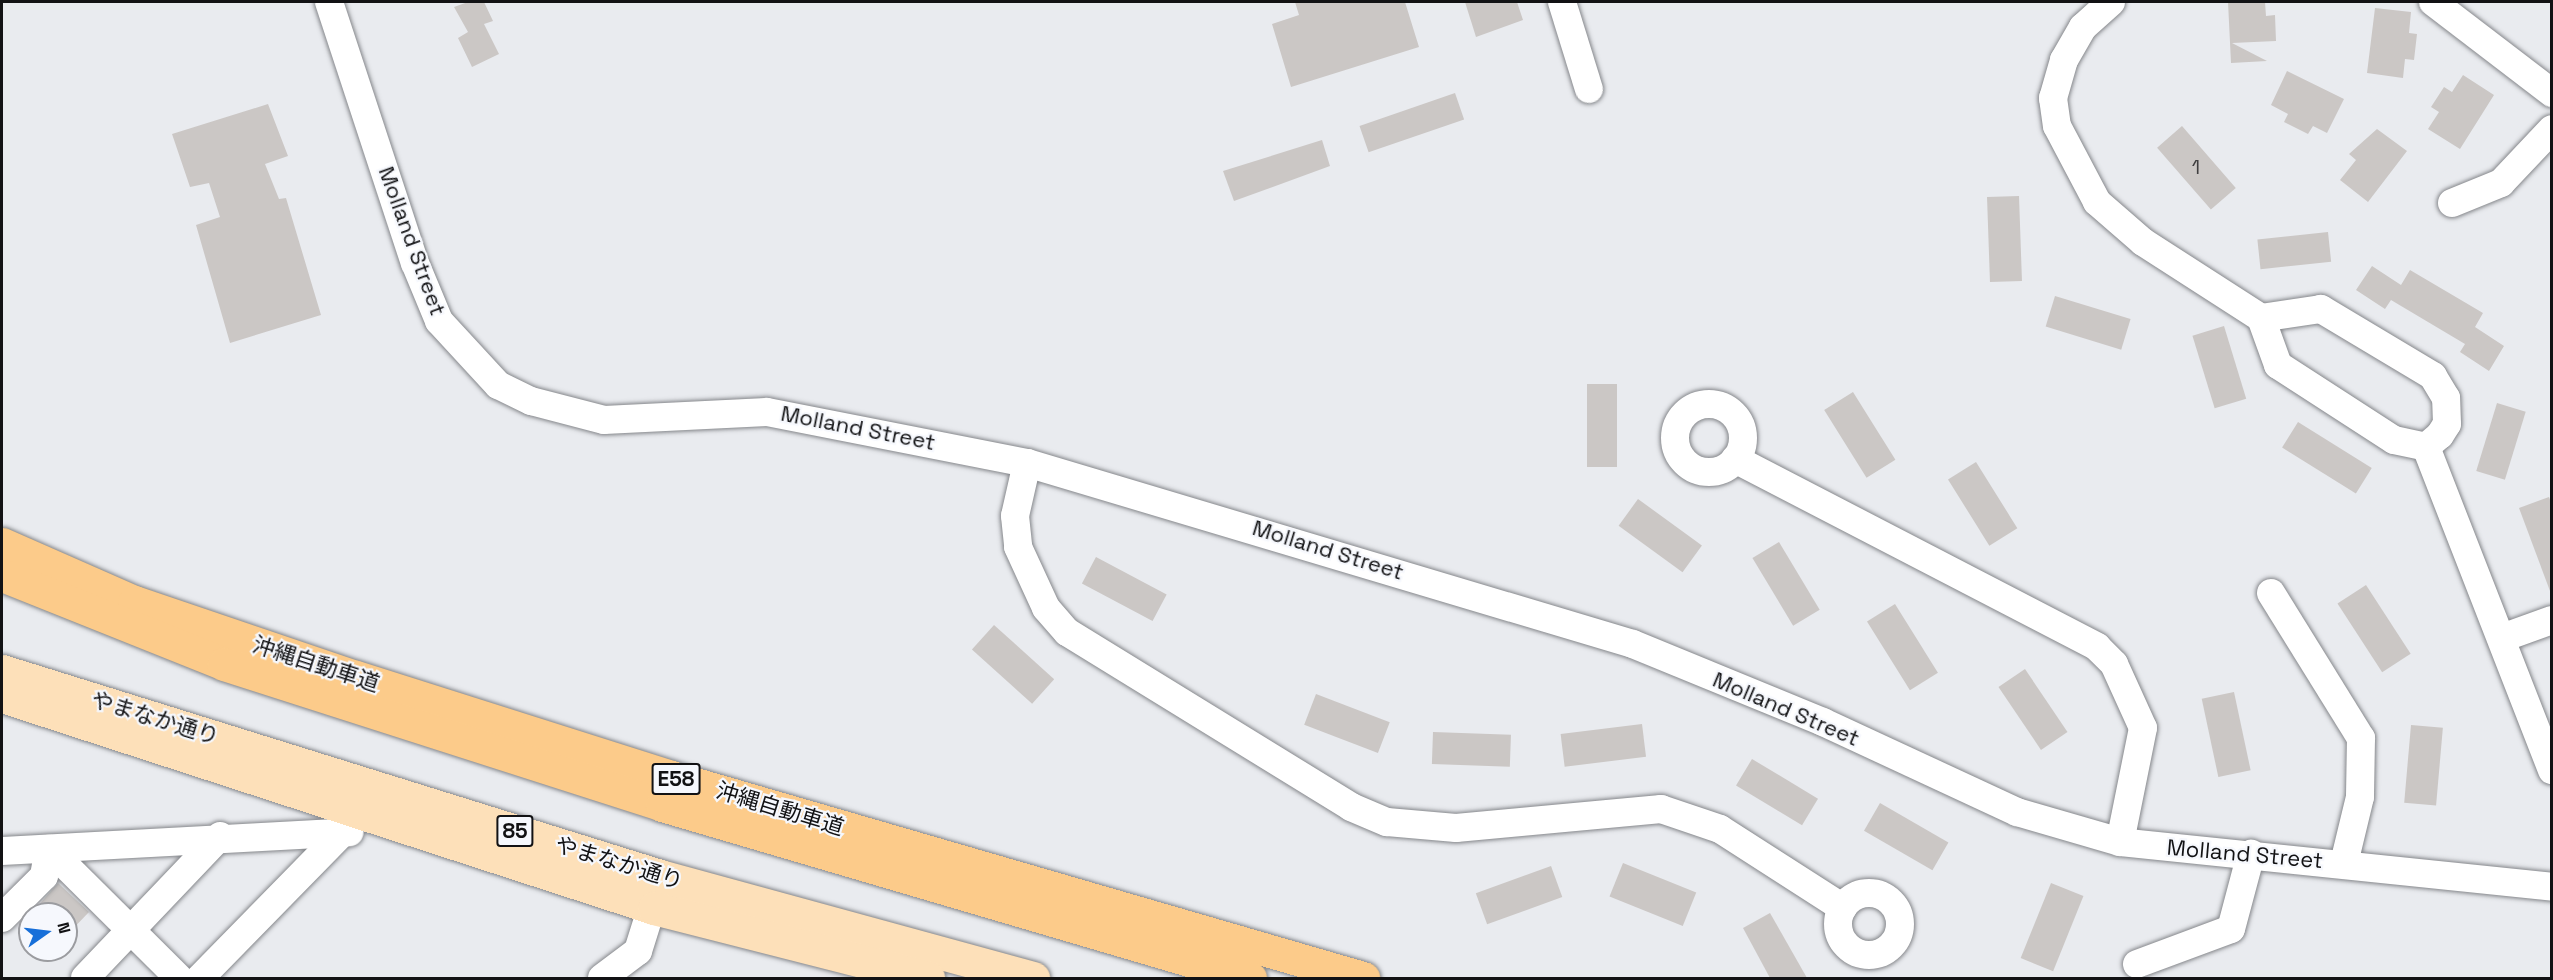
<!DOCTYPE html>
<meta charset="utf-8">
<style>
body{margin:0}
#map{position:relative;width:2553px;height:980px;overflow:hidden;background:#e9ebef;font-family:"Space Grotesk","Noto Sans JP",sans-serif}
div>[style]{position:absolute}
.building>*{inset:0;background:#cbc7c5;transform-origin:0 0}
.roads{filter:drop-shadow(0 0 2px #85878b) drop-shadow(0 0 2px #85878b)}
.minor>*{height:28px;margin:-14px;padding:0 14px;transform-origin:14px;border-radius:14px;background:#fff}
.minor>.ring{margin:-14px;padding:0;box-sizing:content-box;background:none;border:28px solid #fff;border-radius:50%}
.major>*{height:33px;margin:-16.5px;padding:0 16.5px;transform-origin:16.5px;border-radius:16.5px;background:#fde0b9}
.highway>*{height:33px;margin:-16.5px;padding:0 16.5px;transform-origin:16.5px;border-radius:16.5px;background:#fccb8a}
span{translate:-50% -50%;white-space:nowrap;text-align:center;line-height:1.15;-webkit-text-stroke:4.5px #f6f8fd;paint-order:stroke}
.number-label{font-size:20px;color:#403f40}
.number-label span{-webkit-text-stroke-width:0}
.shield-label span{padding:2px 4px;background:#f6f8fd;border:2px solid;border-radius:4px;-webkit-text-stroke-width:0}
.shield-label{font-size:21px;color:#121214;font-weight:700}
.street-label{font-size:22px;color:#121214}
.frame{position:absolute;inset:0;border:3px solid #121214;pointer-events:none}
.north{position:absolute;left:18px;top:902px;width:60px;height:60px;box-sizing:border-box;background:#f6f8fd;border:2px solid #9b9ca0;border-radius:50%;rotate:76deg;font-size:16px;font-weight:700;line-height:24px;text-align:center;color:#121214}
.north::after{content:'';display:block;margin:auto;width:21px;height:27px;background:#176fd9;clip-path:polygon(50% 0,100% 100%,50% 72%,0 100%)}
</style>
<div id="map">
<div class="building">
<i style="clip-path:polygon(468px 2px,484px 2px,493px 21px,484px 24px,499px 54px,472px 67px,458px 38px,468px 32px,454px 7px)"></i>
<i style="clip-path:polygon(1295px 2px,1405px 2px,1419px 47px,1291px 87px,1272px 24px,1299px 15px)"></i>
<i style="clip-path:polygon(1465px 2px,1517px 2px,1523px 20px,1476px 37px)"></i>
<i style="clip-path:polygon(2228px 2px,2265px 2px,2266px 16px,2275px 15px,2276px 41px,2232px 43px,2267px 61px,2231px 63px)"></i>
<i style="clip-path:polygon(2375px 8px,2411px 12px,2409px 33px,2417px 34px,2414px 60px,2405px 59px,2403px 78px,2367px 73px)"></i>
<i style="clip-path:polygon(2287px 71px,2344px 99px,2327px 133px,2313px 126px,2308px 134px,2284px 122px,2288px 114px,2271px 105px)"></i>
<i style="clip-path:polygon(2463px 75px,2494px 95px,2460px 149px,2428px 129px,2439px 112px,2431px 107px,2444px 87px,2452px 92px)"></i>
<i style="left:1455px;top:93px;width:28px;height:101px;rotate:71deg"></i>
<i style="clip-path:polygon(268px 104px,288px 156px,265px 164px,279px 199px,286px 198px,321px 315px,230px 343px,196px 225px,220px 217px,209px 183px,190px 187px,172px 134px)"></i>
<i style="left:2182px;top:126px;width:82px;height:33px;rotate:49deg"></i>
<i style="clip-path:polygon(2377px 129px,2407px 151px,2368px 202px,2340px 180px,2356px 160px,2349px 154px)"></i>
<i style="clip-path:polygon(1322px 140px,1330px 166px,1234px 201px,1223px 171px)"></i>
<i style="left:2019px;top:196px;width:85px;height:32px;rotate:88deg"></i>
<i style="left:2328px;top:232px;width:30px;height:71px;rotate:84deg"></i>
<i style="clip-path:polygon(2372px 266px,2401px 285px,2410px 270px,2483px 313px,2475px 327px,2504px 346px,2489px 371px,2460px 352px,2465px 344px,2391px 300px,2385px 309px,2356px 290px)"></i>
<i style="left:2055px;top:296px;width:79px;height:32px;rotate:17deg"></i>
<i style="left:2224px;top:326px;width:76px;height:33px;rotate:73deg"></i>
<i style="left:1587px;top:384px;width:30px;height:83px"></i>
<i style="left:1853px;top:392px;width:80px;height:34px;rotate:58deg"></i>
<i style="left:2497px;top:403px;width:30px;height:71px;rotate:17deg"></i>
<i style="left:2298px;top:422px;width:87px;height:30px;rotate:32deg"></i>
<i style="left:1976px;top:462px;width:78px;height:33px;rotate:58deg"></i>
<i style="clip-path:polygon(2549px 497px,2552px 505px,2550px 591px,2519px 508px)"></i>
<i style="left:1638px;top:499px;width:79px;height:33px;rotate:36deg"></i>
<i style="left:1779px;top:542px;width:79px;height:31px;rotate:59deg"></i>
<i style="left:1096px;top:557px;width:80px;height:30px;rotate:28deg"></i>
<i style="left:2366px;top:585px;width:82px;height:34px;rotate:57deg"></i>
<i style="left:1895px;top:604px;width:81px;height:33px;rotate:58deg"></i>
<i style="left:994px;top:625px;width:81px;height:33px;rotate:42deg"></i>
<i style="left:2025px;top:669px;width:76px;height:32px;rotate:56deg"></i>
<i style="left:2234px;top:692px;width:80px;height:33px;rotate:78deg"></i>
<i style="left:1316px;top:694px;width:79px;height:33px;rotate:21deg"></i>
<i style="left:1642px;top:724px;width:33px;height:82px;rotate:83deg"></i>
<i style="left:2411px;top:725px;width:32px;height:78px;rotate:5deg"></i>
<i style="left:1433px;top:732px;width:78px;height:32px;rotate:2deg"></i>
<i style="left:1752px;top:759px;width:77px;height:31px;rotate:31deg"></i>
<i style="left:1880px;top:803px;width:79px;height:32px;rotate:30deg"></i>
<i style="left:1623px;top:863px;width:79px;height:36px;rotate:22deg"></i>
<i style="left:1551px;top:866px;width:33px;height:80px;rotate:70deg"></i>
<i style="clip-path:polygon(58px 883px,89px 912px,66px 936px,66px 914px,44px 914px,37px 907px)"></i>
<i style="left:2051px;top:883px;width:35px;height:81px;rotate:22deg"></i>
<i style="clip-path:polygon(1770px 913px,1807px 978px,1770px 978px,1743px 928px)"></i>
</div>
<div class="roads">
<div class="minor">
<i style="left:329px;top:2px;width:275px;rotate:71.8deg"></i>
<i style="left:415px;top:263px;width:63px;rotate:67.5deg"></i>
<i style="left:439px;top:321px;width:87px;rotate:47.3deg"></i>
<i style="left:498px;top:385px;width:37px;rotate:26deg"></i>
<i style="left:531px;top:401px;width:75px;rotate:14.6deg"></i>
<i style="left:604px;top:420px;width:163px;rotate:-2.8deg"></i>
<i style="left:767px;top:412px;width:265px;rotate:11.1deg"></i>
<i style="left:1027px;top:463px;width:632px;rotate:16.63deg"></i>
<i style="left:1633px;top:644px;width:205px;rotate:22.3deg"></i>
<i style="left:1823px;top:722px;width:214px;rotate:24.9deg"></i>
<i style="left:2017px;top:812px;width:107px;rotate:16.2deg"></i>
<i style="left:2120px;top:842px;width:434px;rotate:5.9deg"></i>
<i style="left:1562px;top:2px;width:91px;rotate:72.8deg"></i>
<i style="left:2111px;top:2px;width:38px;rotate:138deg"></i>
<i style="left:2083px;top:27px;width:38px;rotate:120deg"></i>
<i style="left:2064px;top:60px;width:40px;rotate:106deg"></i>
<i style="left:2053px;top:98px;width:28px;rotate:82deg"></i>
<i style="left:2057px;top:126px;width:86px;rotate:62.2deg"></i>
<i style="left:2097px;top:202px;width:61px;rotate:41deg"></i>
<i style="left:2143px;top:242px;width:140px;rotate:32.8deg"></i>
<i style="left:2261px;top:318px;width:50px;rotate:70.1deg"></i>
<i style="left:2278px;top:365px;width:138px;rotate:32.9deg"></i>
<i style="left:2394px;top:440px;width:33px;rotate:12deg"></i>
<i style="left:2426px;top:447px;width:18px;rotate:-41deg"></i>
<i style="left:2440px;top:435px;width:13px;rotate:-58deg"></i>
<i style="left:2447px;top:424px;width:26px;rotate:-92deg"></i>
<i style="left:2446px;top:398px;width:26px;rotate:-121deg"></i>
<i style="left:2433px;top:376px;width:131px;rotate:-149.1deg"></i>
<i style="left:2321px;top:309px;width:61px;rotate:171.5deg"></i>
<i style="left:2433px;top:2px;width:150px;rotate:37.4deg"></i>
<i style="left:2452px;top:203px;width:53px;rotate:-22.2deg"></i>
<i style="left:2501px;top:183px;width:74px;rotate:-46.6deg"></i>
<i class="ring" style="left:1675px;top:404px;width:40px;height:40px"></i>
<i style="left:2426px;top:447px;width:347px;rotate:68.7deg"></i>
<i style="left:1735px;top:459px;width:408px;rotate:27.4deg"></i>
<i style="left:2097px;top:647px;width:24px;rotate:45deg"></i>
<i style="left:2114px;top:664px;width:70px;rotate:65.6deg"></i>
<i style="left:2143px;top:728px;width:116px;rotate:101.4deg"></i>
<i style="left:1027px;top:463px;width:54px;rotate:102.8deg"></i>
<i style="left:1015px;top:516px;width:31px;rotate:84deg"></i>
<i style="left:1018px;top:547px;width:67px;rotate:65.3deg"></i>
<i style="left:1046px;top:608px;width:32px;rotate:49deg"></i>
<i style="left:1067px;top:632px;width:334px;rotate:31.6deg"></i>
<i style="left:1351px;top:807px;width:39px;rotate:23deg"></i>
<i style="left:1387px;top:822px;width:69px;rotate:5deg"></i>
<i style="left:1456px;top:828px;width:206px;rotate:-5.3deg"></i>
<i style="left:1661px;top:809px;width:62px;rotate:18.7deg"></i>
<i style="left:1720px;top:829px;width:146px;rotate:32.7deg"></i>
<i style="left:2271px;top:593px;width:171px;rotate:58.2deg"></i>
<i style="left:2361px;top:738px;width:59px;rotate:91deg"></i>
<i style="left:2360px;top:797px;width:68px;rotate:103.6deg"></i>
<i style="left:2502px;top:638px;width:53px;rotate:-19.8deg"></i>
<i style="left:49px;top:849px;width:183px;rotate:44.8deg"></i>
<i style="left:2px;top:851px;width:348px;rotate:-3.1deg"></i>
<i class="ring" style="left:1838px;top:893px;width:34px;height:34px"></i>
<i style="left:2px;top:918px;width:59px;rotate:-45deg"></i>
<i style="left:44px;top:876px;width:27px;rotate:-80deg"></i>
<i style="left:2137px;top:964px;width:100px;rotate:-20.4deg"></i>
<i style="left:2231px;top:929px;width:78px;rotate:-75.1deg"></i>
<i style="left:85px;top:978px;width:196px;rotate:-46.4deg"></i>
<i style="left:200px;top:978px;width:219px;rotate:-45.6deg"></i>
<i style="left:602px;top:978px;width:45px;rotate:-36.9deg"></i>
<i style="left:638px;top:951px;width:67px;rotate:-72.6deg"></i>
</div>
<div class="major">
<i style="left:2px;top:671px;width:689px;rotate:17.3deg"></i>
<i style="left:660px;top:876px;width:387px;rotate:15.3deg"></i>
<i style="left:2px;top:696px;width:686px;rotate:18.01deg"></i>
<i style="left:654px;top:908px;width:283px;rotate:14.3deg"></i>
</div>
<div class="highway">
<i style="left:2px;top:544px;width:144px;rotate:23.7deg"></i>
<i style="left:134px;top:602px;width:234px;rotate:18.7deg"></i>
<i style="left:356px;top:677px;width:330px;rotate:17.6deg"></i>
<i style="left:671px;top:777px;width:721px;rotate:16.2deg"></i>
<i style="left:2px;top:575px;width:239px;rotate:21.8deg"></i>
<i style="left:224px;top:664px;width:460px;rotate:17.8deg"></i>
<i style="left:662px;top:805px;width:613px;rotate:16.39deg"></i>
</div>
</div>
<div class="number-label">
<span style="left:2196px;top:167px">1</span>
</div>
<div class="shield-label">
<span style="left:676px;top:779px">E58</span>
<span style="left:515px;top:831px">85</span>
</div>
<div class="street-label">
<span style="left:412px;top:241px;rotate:70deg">Molland Street</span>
<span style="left:858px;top:428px;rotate:11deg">Molland Street</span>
<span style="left:1328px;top:550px;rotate:17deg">Molland Street</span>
<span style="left:316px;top:664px;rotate:18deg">沖縄自動車道</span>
<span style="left:1786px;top:709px;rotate:23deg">Molland Street</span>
<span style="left:155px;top:718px;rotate:17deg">やまなか通り</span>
<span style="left:780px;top:809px;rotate:17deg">沖縄自動車道</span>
<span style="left:2245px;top:854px;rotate:5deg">Molland Street</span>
<span style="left:619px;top:863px;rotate:17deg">やまなか通り</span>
</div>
<div class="frame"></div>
<div class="north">N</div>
</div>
